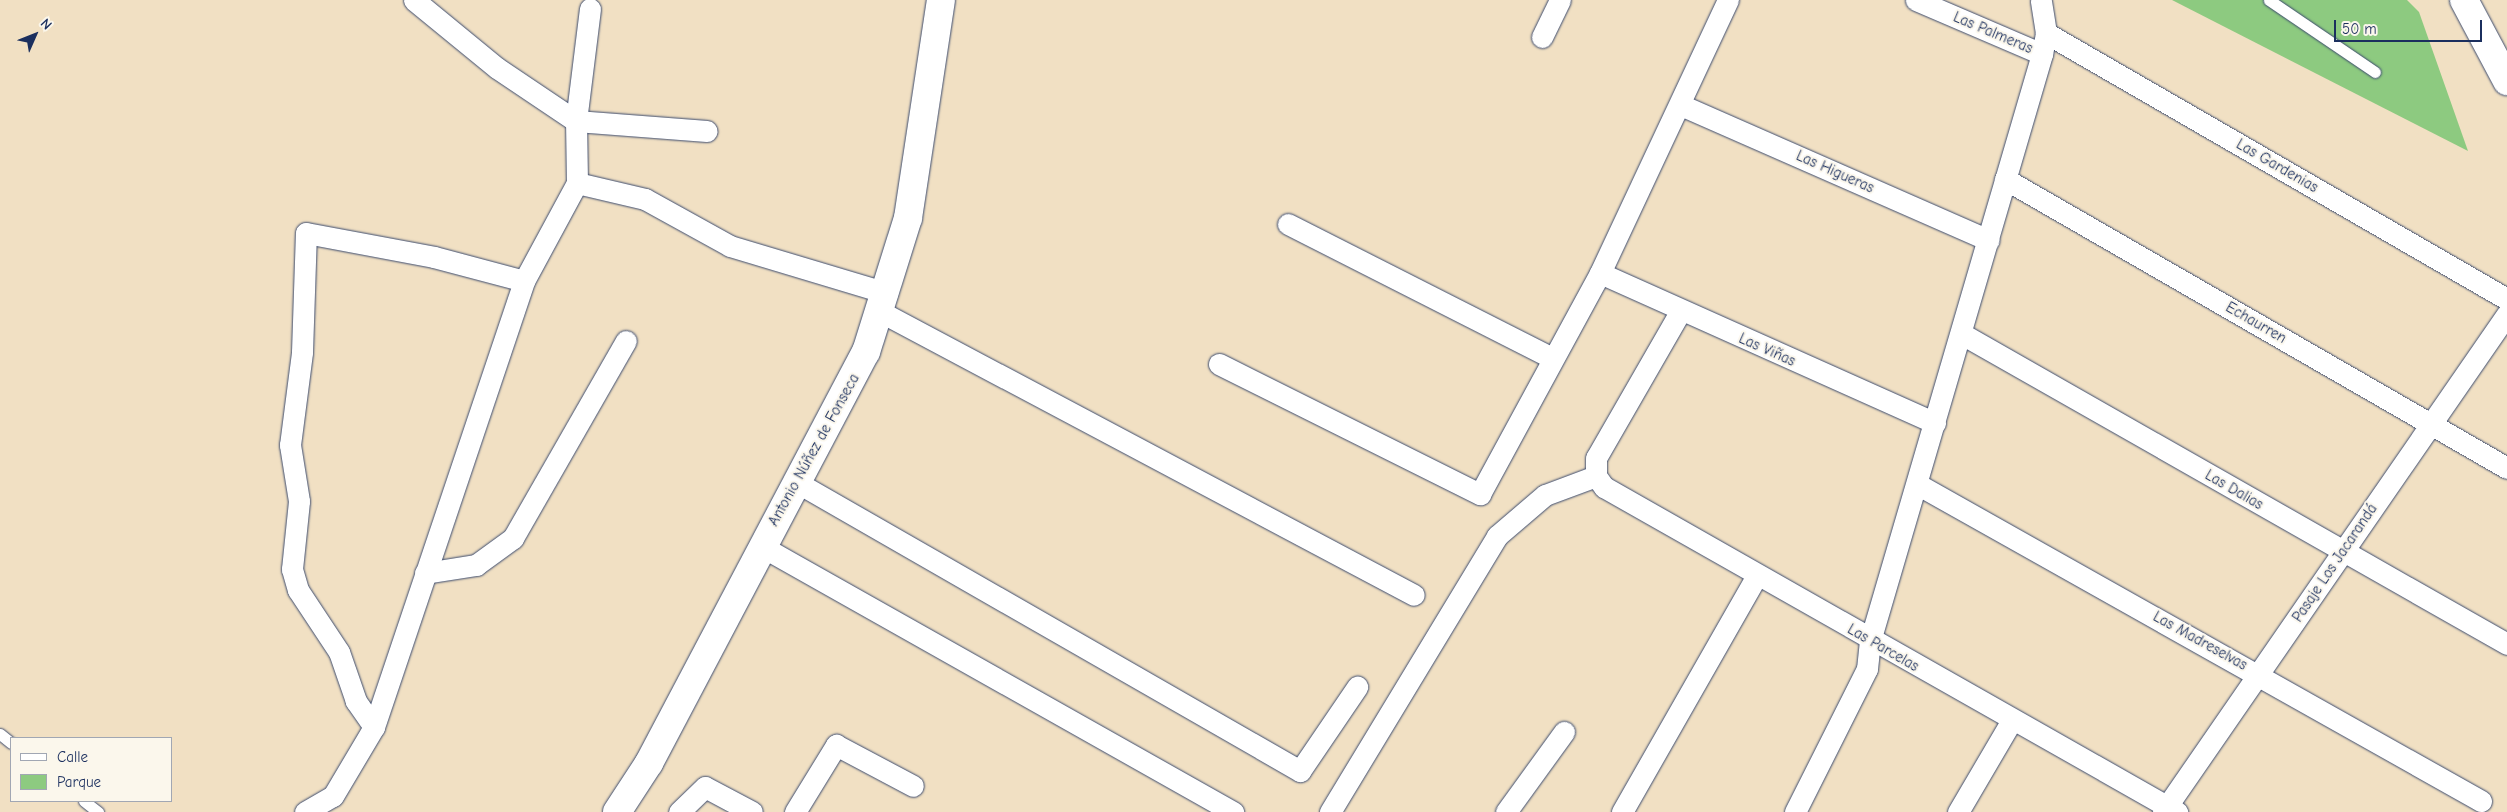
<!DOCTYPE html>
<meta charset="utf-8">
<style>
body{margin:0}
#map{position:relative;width:2507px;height:812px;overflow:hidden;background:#f1e0c3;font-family:"Comic Neue",sans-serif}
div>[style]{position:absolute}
.green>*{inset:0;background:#8dca80}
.roads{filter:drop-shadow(0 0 1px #3b4a6d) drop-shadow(0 0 1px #3b4a6d)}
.service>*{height:11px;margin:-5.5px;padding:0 5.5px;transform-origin:5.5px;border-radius:5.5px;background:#fff}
.minor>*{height:21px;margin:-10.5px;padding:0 10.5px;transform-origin:10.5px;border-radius:10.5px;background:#fff}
.primary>*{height:28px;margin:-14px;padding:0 14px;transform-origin:14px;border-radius:14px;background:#fff}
span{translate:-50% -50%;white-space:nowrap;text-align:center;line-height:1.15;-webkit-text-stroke:4px #fbf7ec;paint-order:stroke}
.street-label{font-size:15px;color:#1b2f5e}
.legend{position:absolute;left:10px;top:737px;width:162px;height:65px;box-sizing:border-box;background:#fbf7ec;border:1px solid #a1a7b3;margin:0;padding:6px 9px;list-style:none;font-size:15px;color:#1b2f5e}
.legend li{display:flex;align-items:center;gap:10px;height:25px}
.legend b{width:25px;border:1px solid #a1a7b3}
.north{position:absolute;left:10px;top:10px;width:50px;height:50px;-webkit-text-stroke:4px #fbf7ec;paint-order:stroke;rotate:46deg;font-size:14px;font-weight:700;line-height:20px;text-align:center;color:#1b2f5e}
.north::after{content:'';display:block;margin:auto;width:18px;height:22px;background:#1b2f5e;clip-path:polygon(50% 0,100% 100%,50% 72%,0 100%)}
.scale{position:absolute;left:2334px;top:20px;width:148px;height:22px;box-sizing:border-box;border:2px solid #1b2f5e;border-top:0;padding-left:6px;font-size:15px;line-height:18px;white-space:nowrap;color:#1b2f5e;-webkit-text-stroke:4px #fbf7ec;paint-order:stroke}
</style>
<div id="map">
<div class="green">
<i style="clip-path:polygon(2172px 0,2407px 0,2419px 12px,2468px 151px)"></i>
</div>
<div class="roads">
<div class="service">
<i style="left:2269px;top:0;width:128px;rotate:34.2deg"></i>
<i style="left:0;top:734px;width:14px;rotate:39deg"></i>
<i style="left:84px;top:801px;width:18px;rotate:38deg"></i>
</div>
<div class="minor">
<i style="left:414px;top:0;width:107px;rotate:39.3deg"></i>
<i style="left:497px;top:68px;width:95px;rotate:33.9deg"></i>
<i style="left:576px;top:121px;width:131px;rotate:4.4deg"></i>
<i style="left:1916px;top:0;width:137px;rotate:23.2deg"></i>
<i style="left:2046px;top:33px;width:532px;rotate:29.99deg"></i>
<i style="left:1542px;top:37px;width:41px;rotate:-64.1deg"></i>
<i style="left:1681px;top:105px;width:336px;rotate:23.7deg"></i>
<i style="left:2005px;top:179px;width:579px;rotate:29.93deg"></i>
<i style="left:577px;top:183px;width:70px;rotate:13.2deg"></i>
<i style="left:645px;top:199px;width:97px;rotate:28.9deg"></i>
<i style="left:730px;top:246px;width:164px;rotate:16.7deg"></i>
<i style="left:1288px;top:224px;width:296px;rotate:26.9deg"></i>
<i style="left:1600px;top:273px;width:367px;rotate:24.1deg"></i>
<i style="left:881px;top:312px;width:603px;rotate:27.97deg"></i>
<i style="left:1680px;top:312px;width:168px;rotate:119.9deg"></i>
<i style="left:1596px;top:458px;width:18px;rotate:90deg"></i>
<i style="left:1596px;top:476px;width:14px;rotate:54deg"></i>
<i style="left:1604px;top:487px;width:659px;rotate:29.56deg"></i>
<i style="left:1962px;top:334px;width:627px;rotate:29.63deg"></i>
<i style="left:1219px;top:364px;width:292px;rotate:26.5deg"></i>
<i style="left:1480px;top:494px;width:251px;rotate:-61.5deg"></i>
<i style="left:1600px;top:273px;width:302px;rotate:-64.9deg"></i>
<i style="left:798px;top:483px;width:579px;rotate:29.84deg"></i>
<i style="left:1300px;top:771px;width:102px;rotate:-55.8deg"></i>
<i style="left:1917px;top:484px;width:647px;rotate:29.34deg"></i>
<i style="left:761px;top:546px;width:542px;rotate:29.4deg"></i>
<i style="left:425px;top:573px;width:52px;rotate:-8.9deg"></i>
<i style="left:476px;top:565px;width:46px;rotate:-36.1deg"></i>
<i style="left:513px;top:538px;width:227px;rotate:-60.2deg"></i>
<i style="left:374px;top:727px;width:32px;rotate:-125deg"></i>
<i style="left:356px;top:701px;width:52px;rotate:-109.1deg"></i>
<i style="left:339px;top:652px;width:74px;rotate:-123.5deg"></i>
<i style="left:298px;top:590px;width:22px;rotate:-106deg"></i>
<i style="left:292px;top:569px;width:68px;rotate:-84.1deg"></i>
<i style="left:299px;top:501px;width:57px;rotate:-99.1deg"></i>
<i style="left:290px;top:445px;width:94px;rotate:-82.6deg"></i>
<i style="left:302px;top:352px;width:119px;rotate:-88.1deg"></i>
<i style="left:306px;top:233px;width:130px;rotate:10.6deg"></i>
<i style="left:434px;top:257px;width:93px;rotate:14.9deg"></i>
<i style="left:305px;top:812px;width:32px;rotate:-30deg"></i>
<i style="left:333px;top:796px;width:80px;rotate:-59.3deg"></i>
<i style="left:374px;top:727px;width:471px;rotate:-71.4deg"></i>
<i style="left:524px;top:281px;width:111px;rotate:-61.6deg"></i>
<i style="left:577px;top:183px;width:62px;rotate:-90.9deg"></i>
<i style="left:576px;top:121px;width:113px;rotate:-82.9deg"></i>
<i style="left:679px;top:812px;width:36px;rotate:-44deg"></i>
<i style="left:705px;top:787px;width:53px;rotate:28deg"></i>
<i style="left:795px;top:812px;width:79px;rotate:-58.5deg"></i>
<i style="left:836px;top:745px;width:87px;rotate:28deg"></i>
<i style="left:1330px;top:812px;width:323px;rotate:-58.8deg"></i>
<i style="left:1497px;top:536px;width:63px;rotate:-40.5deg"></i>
<i style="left:1545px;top:495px;width:54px;rotate:-20.4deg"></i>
<i style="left:1506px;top:812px;width:99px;rotate:-54.1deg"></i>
<i style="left:1622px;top:812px;width:273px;rotate:-60.3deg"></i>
<i style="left:1795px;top:812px;width:160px;rotate:-63.3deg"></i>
<i style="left:1867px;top:669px;width:28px;rotate:-84deg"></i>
<i style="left:1870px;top:641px;width:612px;rotate:-73.67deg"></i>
<i style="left:2042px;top:54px;width:21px;rotate:-79deg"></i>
<i style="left:2046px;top:33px;width:33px;rotate:-99deg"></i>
<i style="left:1958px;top:812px;width:107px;rotate:-59.6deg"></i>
<i style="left:2163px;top:812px;width:605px;rotate:-55.36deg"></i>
</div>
<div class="primary">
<i style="left:2464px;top:0;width:92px;rotate:62deg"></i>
<i style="left:617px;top:812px;width:59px;rotate:-56.9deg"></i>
<i style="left:649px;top:763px;width:465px;rotate:-62.2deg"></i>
<i style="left:866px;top:352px;width:140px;rotate:-72.6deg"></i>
<i style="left:908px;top:218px;width:220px;rotate:-81.4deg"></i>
</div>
</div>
<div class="street-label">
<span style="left:1993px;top:33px;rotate:23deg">Las Palmeras</span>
<span style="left:2277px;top:166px;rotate:30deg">Las Gardenias</span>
<span style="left:1835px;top:172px;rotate:24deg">Las Higueras</span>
<span style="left:2256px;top:323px;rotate:30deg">Echaurren</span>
<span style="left:1767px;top:350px;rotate:24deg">Las Viñas</span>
<span style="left:814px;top:450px;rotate:-61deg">Antonio Núñez de Fonseca</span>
<span style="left:2234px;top:490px;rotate:30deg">Las Dalias</span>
<span style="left:2335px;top:563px;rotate:-56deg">Pasaje Los Jacarandá</span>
<span style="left:2200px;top:641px;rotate:29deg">Las Madreselvas</span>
<span style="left:1883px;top:648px;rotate:30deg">Las Parcelas</span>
</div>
<ul class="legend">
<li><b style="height:6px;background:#fff"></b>Calle</li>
<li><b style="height:14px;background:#8dca80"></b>Parque</li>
</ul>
<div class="north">N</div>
<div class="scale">50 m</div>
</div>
